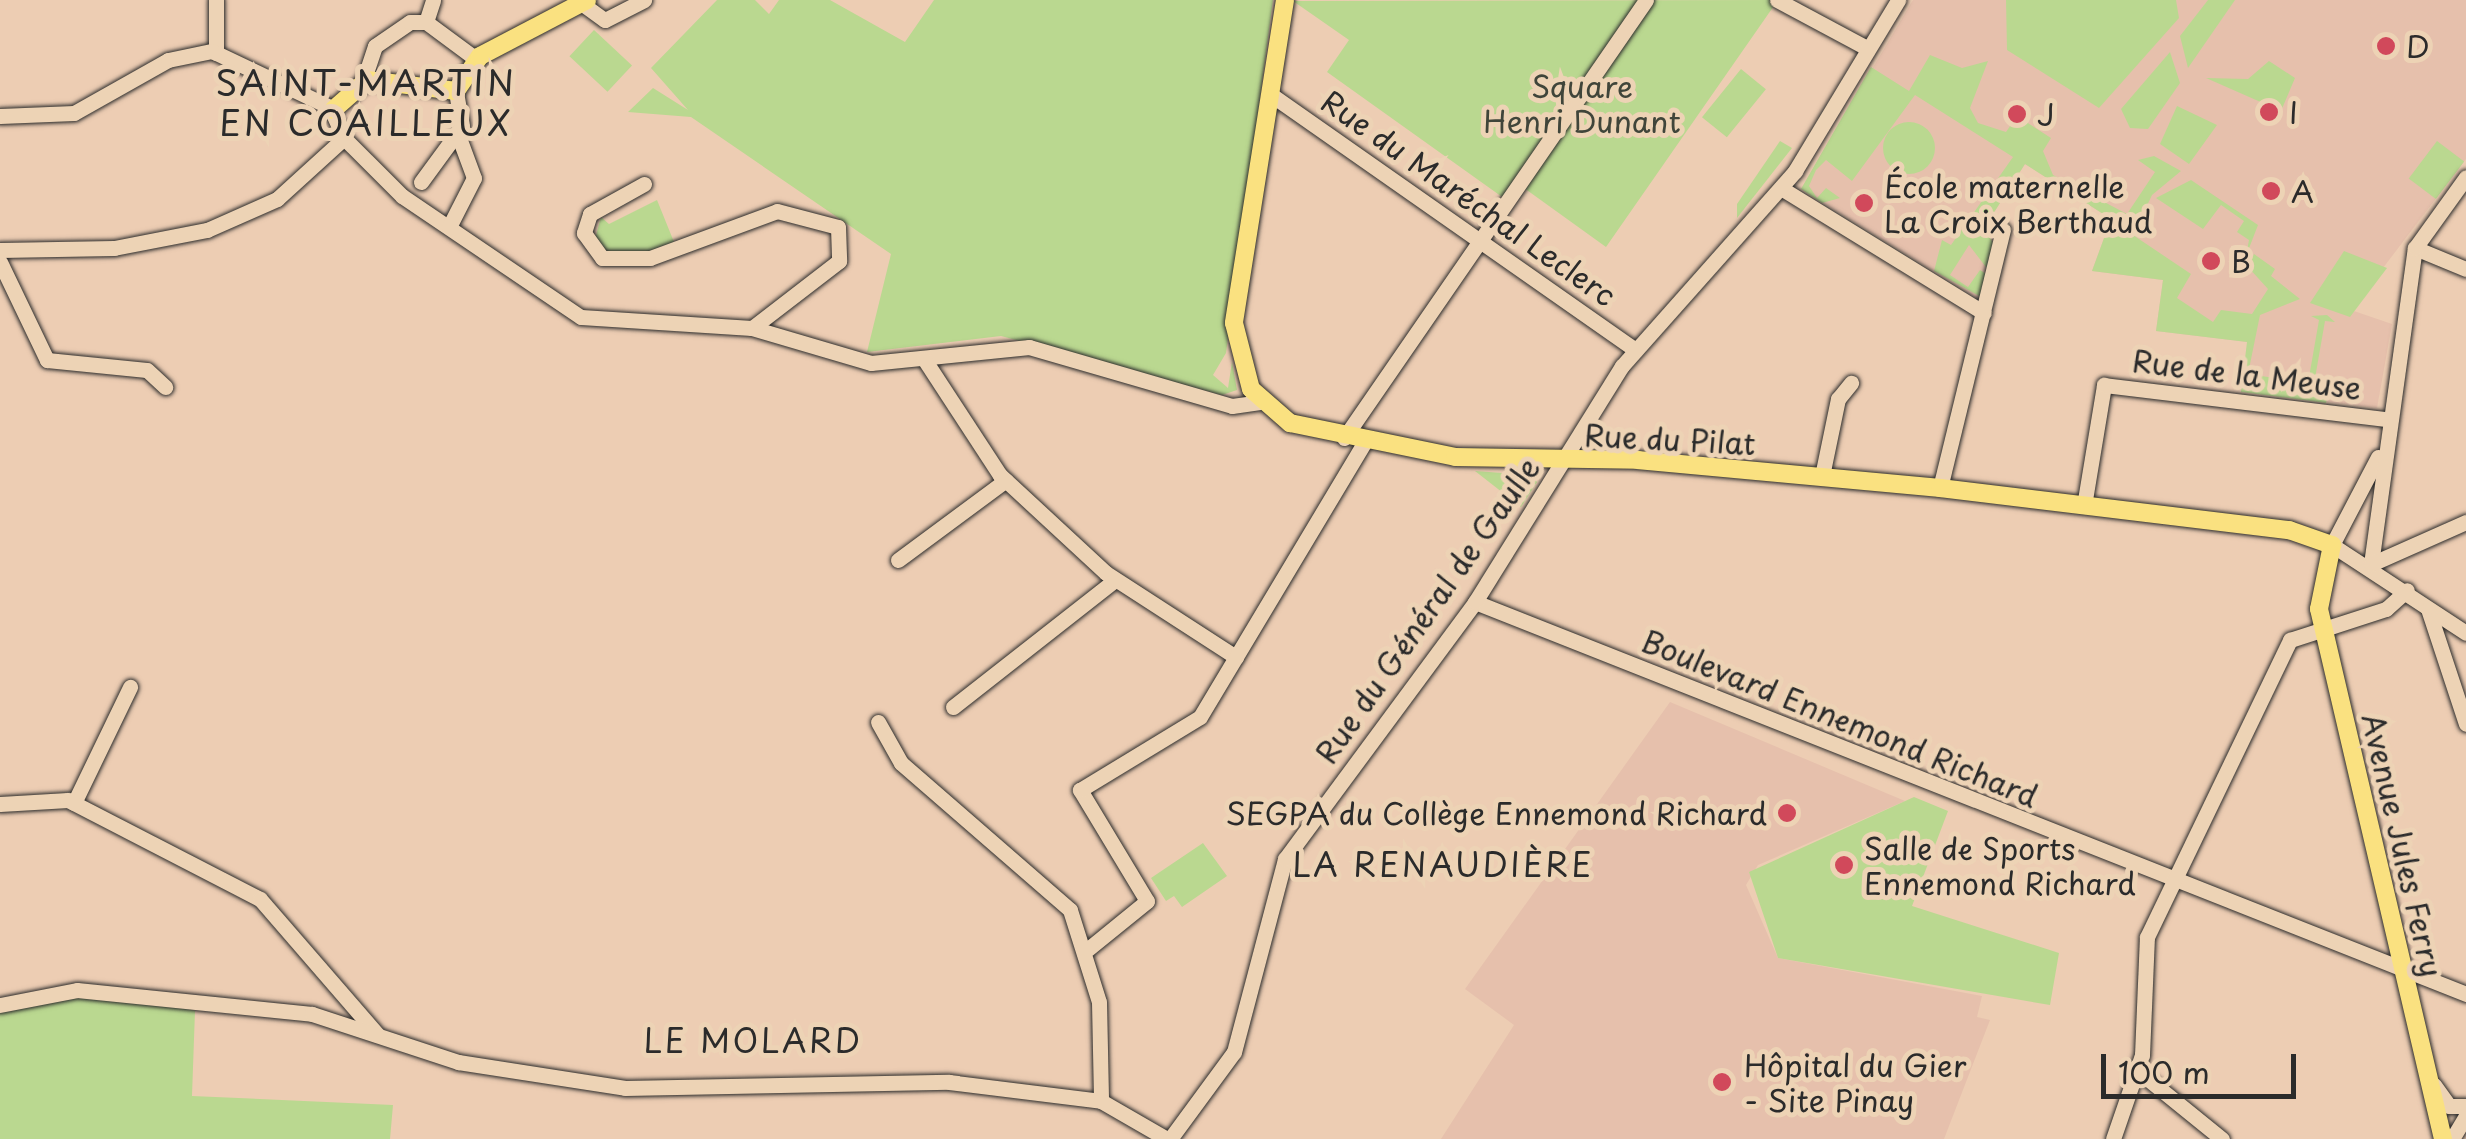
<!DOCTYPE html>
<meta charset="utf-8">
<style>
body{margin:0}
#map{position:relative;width:2466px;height:1139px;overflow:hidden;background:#edcdb3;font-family:"Playpen Sans",sans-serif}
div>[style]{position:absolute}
.built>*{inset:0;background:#e6c0ac}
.green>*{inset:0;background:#bad890;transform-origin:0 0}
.round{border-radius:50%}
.roads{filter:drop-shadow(0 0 2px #2b2b2b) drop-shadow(0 0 2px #2b2b2b)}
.minor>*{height:15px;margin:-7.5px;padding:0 7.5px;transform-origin:7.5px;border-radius:7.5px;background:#edd3b5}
.major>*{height:18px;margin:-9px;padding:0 9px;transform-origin:9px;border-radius:9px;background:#fae180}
.dots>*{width:28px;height:28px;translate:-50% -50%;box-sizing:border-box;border:5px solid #edd3b5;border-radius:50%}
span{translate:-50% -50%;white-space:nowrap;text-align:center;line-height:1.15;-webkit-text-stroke:10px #edd3b5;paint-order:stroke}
.poi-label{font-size:30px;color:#2b2b2b}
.left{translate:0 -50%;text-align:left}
.right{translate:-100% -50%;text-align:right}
.park-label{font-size:30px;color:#40453a}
.street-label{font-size:30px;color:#2b2b2b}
.neighbourhood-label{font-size:32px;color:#2b2b2b;letter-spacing:2.5px}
.quarter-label{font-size:35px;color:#2b2b2b;letter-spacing:2.5px}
.scale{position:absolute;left:2101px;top:1054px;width:195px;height:45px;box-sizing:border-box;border:5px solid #2b2b2b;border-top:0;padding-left:12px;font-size:30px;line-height:35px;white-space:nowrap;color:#2b2b2b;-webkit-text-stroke:8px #edd3b5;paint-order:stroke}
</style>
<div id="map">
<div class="built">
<i style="clip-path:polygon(1913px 0,2466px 0,2466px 159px,2351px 310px,2392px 324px,2377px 408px,2241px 392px,2248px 342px,2156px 331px,2163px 280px,2092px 271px,2111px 219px,2025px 164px,1984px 228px,1995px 246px,1977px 298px,1801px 189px)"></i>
<i style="clip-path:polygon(1670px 702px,1905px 801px,1758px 865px,1746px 885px,1778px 958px,1982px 996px,1977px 1017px,1990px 1020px,1944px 1139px,1441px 1139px,1514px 1025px,1465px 989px)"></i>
</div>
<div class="green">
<i style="clip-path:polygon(717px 0,755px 0,769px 14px,779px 0,830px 0,905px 42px,934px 0,1273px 0,1226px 353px,1213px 375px,1228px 388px,1232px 362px,1237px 390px,1222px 395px,1001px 336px,867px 352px,891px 254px,691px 117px,628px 112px,653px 88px,688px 110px,651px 68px)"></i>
<i style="clip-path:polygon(1778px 0,1606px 247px,1524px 188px,1512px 204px,1327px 72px,1349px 40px,1293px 1px)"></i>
<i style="clip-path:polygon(2006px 0,2176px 0,2179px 18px,2099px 108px,2007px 50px)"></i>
<i style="clip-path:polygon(2208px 0,2235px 0,2188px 68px,2180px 36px)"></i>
<i style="left:594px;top:30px;width:52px;height:36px;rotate:43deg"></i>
<i style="clip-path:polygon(2170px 52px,2180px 83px,2148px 129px,2130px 128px,2121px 109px)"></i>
<i style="clip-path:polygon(1930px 55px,1962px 68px,1988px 61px,1970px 108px,1978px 123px,2006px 132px,2017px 116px,2051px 138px,2043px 151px,2053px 175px,2127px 214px,2155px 172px,2138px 160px,2154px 156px,2181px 171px,2152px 195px,2133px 235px,2191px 274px,2177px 298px,2213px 322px,2221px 310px,2252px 314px,2268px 289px,2248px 267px,2254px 254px,2275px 269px,2271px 276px,2300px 299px,2260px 315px,2248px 374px,2308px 383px,2319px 320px,2311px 316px,2327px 315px,2335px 322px,2325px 321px,2314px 384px,2329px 388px,2326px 403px,2241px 392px,2247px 342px,2156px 331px,2163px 280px,2092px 271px,2111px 219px,2025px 164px,1984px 228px,1995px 246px,1989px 271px,1969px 245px,1950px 275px,1968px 287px,1980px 270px,1988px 275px,1981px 297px,1934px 271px,1942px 240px,1951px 245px,2013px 157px,1915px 95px,1852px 181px,1826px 160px,1816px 170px,1809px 186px,1817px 198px,1826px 188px,1840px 198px,1822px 203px,1801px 189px,1871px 67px,1909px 91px)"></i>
<i style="clip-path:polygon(2269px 61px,2295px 78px,2281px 111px,2206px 78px,2248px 79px)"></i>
<i style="left:1741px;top:69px;width:32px;height:62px;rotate:39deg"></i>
<i style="clip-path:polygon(2177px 106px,2217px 125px,2189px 164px,2160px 144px)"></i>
<i class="round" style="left:1883px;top:122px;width:52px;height:52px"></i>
<i style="clip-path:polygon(1780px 141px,1792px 148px,1737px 218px,1737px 204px)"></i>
<i style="left:2437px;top:141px;width:34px;height:47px;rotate:37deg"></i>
<i style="clip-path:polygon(2191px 180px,2258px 225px,2246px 256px,2249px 240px,2237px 232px,2244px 221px,2221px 205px,2203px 229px,2156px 198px)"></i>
<i style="clip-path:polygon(657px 200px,674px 242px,645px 253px,605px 251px,595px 239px,601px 217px,609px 224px)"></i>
<i style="clip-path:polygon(2344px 251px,2387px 268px,2350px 317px,2310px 303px)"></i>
<i style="clip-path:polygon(1475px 471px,1531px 475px,1537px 482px,1521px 507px)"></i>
<i style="clip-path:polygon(1914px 797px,1948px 811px,1912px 906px,2059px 953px,2050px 1005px,1778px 958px,1749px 872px)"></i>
<i style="clip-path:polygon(1203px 843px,1227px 876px,1182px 907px,1174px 896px,1166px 901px,1151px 878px)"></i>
<i style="clip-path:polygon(94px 986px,158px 995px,195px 1011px,192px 1096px,393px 1105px,390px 1139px,0 1139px,0 1001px)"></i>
</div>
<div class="roads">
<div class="minor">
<i style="left:577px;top:0;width:34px;rotate:36deg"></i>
<i style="left:605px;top:20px;width:44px;rotate:-27.1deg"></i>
<i style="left:1777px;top:0;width:102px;rotate:28.1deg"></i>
<i style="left:426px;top:22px;width:23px;rotate:-72deg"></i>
<i style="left:216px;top:53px;width:53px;rotate:-90deg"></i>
<i style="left:362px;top:85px;width:41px;rotate:-71.6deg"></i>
<i style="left:375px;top:46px;width:42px;rotate:-34.4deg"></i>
<i style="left:410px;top:22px;width:16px"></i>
<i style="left:426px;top:22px;width:62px;rotate:36.5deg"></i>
<i style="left:1270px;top:94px;width:446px;rotate:35deg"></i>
<i style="left:0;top:116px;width:74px;rotate:-2.3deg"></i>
<i style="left:74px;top:113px;width:108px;rotate:-29.4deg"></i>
<i style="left:168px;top:60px;width:45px;rotate:-11.6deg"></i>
<i style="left:212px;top:51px;width:131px;rotate:25.4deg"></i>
<i style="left:330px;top:107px;width:34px;rotate:66deg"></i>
<i style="left:344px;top:138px;width:82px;rotate:45deg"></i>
<i style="left:402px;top:196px;width:216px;rotate:34.1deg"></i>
<i style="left:581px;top:317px;width:171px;rotate:3.7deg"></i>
<i style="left:752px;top:328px;width:124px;rotate:16.4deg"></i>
<i style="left:871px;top:363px;width:159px;rotate:-5.8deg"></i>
<i style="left:1029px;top:347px;width:211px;rotate:16.2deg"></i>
<i style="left:1232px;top:406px;width:28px;rotate:-8deg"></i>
<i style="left:421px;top:182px;width:69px;rotate:-53.8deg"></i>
<i style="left:462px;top:126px;width:36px;rotate:-100deg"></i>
<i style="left:644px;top:184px;width:62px;rotate:150.9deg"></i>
<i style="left:590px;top:214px;width:20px;rotate:108deg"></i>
<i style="left:584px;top:233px;width:31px;rotate:54deg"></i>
<i style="left:602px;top:258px;width:48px"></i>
<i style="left:650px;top:258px;width:135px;rotate:-20.3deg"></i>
<i style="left:777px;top:211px;width:63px;rotate:14.7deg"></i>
<i style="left:838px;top:227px;width:34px;rotate:88deg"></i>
<i style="left:839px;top:261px;width:110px;rotate:142.4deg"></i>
<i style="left:1781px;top:188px;width:238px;rotate:31.6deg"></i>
<i style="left:449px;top:227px;width:55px;rotate:-63deg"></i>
<i style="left:474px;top:178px;width:49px;rotate:-110.3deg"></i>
<i style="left:2415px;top:248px;width:55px;rotate:22.4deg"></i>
<i style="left:0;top:250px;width:114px;rotate:-1deg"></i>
<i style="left:114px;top:248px;width:95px;rotate:-11deg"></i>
<i style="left:207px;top:230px;width:77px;rotate:-23.9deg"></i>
<i style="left:277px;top:199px;width:91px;rotate:-42.3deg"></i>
<i style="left:0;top:262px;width:109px;rotate:64.4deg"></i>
<i style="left:47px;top:360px;width:100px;rotate:5.7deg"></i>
<i style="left:147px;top:370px;width:25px;rotate:43deg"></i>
<i style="left:924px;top:359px;width:139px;rotate:56.8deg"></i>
<i style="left:1000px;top:475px;width:144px;rotate:42.8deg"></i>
<i style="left:1106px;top:573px;width:155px;rotate:32.9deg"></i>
<i style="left:1344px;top:438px;width:532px;rotate:-55.41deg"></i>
<i style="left:2378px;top:457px;width:99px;rotate:117.6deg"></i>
<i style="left:2332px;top:545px;width:160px;rotate:33.3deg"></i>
<i style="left:1822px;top:476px;width:79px;rotate:-78.3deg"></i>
<i style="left:1838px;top:399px;width:21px;rotate:-51deg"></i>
<i style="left:1940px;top:488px;width:266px;rotate:-76.3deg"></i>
<i style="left:2084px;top:506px;width:123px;rotate:-80.6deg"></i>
<i style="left:2104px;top:385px;width:285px;rotate:6.9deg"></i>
<i style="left:898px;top:560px;width:134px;rotate:-36.5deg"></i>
<i style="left:2371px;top:564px;width:319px;rotate:-82.1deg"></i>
<i style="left:2415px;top:248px;width:87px;rotate:-54.3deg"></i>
<i style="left:2371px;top:564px;width:104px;rotate:-23.9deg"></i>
<i style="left:1475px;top:602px;width:1066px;rotate:21.58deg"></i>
<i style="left:2428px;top:609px;width:121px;rotate:71.7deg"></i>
<i style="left:953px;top:707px;width:206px;rotate:-38.1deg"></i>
<i style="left:878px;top:722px;width:47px;rotate:60.7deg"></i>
<i style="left:901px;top:763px;width:224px;rotate:41deg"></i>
<i style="left:1070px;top:910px;width:96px;rotate:72.5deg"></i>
<i style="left:1099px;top:1002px;width:99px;rotate:88.8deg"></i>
<i style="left:74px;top:803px;width:129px;rotate:-64.2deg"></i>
<i style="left:0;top:804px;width:68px;rotate:-3.4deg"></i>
<i style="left:68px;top:800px;width:216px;rotate:27.3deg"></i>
<i style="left:260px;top:899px;width:179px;rotate:49.1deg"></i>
<i style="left:1088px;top:949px;width:76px;rotate:-39.1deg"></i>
<i style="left:1147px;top:901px;width:130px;rotate:-121.1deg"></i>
<i style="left:1080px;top:790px;width:140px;rotate:-31.3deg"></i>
<i style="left:1200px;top:717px;width:319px;rotate:-59.1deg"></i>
<i style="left:0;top:1005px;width:78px;rotate:-11deg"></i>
<i style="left:77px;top:990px;width:236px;rotate:5.8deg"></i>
<i style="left:312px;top:1014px;width:154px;rotate:18.2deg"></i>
<i style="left:458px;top:1062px;width:169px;rotate:8.8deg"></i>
<i style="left:625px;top:1088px;width:324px;rotate:-1.1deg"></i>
<i style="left:949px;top:1082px;width:153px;rotate:7.1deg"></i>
<i style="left:1101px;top:1101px;width:76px;rotate:29.9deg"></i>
<i style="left:2138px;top:1071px;width:108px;rotate:39deg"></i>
<i style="left:2434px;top:1085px;width:26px;rotate:54deg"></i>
<i style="left:2449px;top:1106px;width:17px"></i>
<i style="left:1170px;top:1139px;width:108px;rotate:-53.7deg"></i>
<i style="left:1234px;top:1052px;width:200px;rotate:-75.2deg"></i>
<i style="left:1285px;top:859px;width:320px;rotate:-53.5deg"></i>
<i style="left:1475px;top:602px;width:278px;rotate:-58.1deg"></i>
<i style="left:1622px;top:366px;width:261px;rotate:-48.4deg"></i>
<i style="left:1795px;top:171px;width:200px;rotate:-58.9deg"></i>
<i style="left:2113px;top:1139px;width:89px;rotate:-71deg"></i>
<i style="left:2142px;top:1055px;width:118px;rotate:-87.6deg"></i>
<i style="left:2147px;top:937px;width:330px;rotate:-64.3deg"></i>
<i style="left:2290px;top:640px;width:101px;rotate:-17.9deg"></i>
<i style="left:2386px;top:609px;width:28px;rotate:-42deg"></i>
<i style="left:2452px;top:1139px;width:27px;rotate:-59deg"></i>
</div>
<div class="major">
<i style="left:1285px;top:0;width:327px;rotate:99deg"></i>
<i style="left:1234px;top:323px;width:68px;rotate:75.6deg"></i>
<i style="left:1251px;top:389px;width:52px;rotate:41.1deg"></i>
<i style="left:1290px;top:423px;width:168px;rotate:11.6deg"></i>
<i style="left:1455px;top:457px;width:183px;rotate:0.9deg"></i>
<i style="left:1638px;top:460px;width:303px;rotate:5.3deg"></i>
<i style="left:1940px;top:488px;width:352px;rotate:6.9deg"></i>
<i style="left:2289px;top:530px;width:46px;rotate:19.2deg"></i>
<i style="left:2332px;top:545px;width:65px;rotate:101.5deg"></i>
<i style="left:2319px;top:609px;width:544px;rotate:76.83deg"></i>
<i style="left:333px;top:110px;width:45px;rotate:-41.4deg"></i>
<i style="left:367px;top:80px;width:90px;rotate:7deg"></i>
<i style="left:456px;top:91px;width:42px;rotate:-55.6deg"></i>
<i style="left:480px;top:56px;width:121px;rotate:-27.6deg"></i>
</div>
</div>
<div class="dots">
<i style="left:2386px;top:46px;background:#d1495b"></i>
<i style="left:2269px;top:112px;background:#d1495b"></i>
<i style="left:2017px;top:114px;background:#d1495b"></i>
<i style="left:2271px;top:191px;background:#d1495b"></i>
<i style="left:1864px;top:203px;background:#d1495b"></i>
<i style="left:2211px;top:261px;background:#d1495b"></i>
<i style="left:1787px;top:813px;background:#d1495b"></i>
<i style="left:1844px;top:865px;background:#d1495b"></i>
<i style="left:1722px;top:1082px;background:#d1495b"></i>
</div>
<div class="poi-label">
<span class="left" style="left:2406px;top:46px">D</span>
<span class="left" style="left:2289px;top:112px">I</span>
<span class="left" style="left:2037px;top:114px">J</span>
<span class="left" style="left:1884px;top:203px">École maternelle<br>La Croix Berthaud</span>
<span class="left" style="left:2291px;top:191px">A</span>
<span class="left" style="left:2231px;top:261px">B</span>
<span class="right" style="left:1767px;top:813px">SEGPA du Collège Ennemond Richard</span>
<span class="left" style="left:1864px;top:865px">Salle de Sports<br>Ennemond Richard</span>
<span class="left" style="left:1744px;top:1082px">Hôpital du Gier<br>- Site Pinay</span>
</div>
<div class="park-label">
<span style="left:1582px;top:103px">Square<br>Henri Dunant</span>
</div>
<div class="street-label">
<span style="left:1469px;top:198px;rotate:35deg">Rue du Maréchal Leclerc</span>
<span style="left:2247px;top:374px;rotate:7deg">Rue de la Meuse</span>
<span style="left:1670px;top:439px;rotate:3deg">Rue du Pilat</span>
<span style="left:1427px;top:610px;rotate:-55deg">Rue du Général de Gaulle</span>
<span style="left:1840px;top:718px;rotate:22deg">Boulevard Ennemond Richard</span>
<span style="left:2403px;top:845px;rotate:77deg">Avenue Jules Ferry</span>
</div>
<div class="neighbourhood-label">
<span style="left:1443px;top:864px">LA RENAUDIÈRE</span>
<span style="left:753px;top:1040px">LE MOLARD</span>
</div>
<div class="quarter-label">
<span style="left:366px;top:102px">SAINT-MARTIN<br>EN COAILLEUX</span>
</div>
<div class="scale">100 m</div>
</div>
